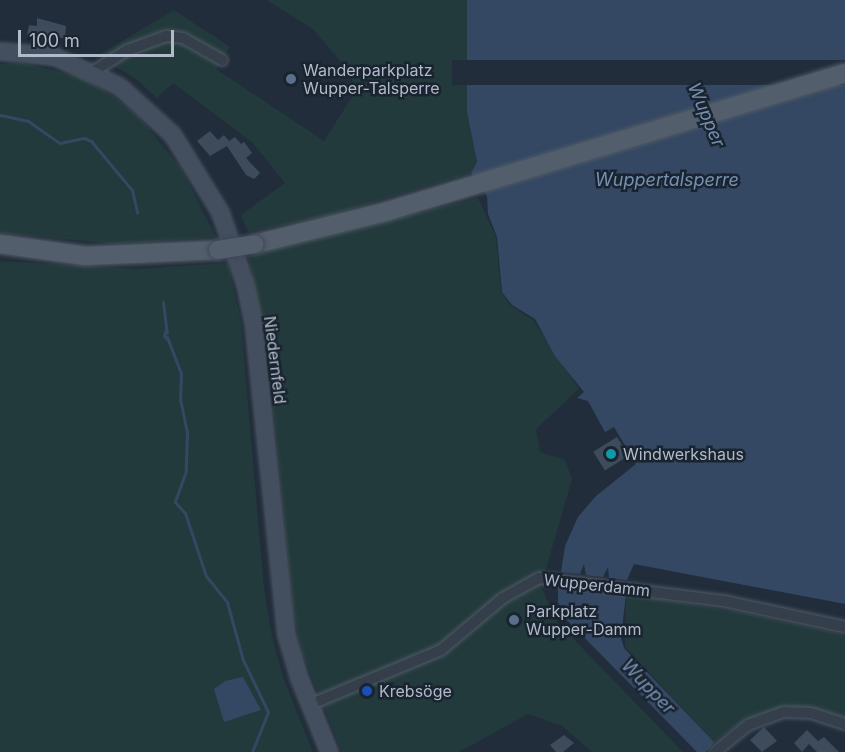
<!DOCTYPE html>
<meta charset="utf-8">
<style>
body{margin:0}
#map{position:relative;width:845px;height:752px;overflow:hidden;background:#212d3b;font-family:Inter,sans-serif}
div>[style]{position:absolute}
.green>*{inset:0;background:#233a3c}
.water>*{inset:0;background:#344863}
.pier>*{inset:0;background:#212d3b;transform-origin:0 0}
.stream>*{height:3px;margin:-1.5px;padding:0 1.5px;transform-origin:1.5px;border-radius:1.5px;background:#344863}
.building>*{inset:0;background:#3d4b5b;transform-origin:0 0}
.roads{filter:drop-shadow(0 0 2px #505a66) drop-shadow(0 0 2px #505a66)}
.street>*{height:10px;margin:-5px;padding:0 5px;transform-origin:5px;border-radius:5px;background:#353f4c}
.secondary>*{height:15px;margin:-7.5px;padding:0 7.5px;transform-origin:7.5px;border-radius:7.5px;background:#434e5f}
.primary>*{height:18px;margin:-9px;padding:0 9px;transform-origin:9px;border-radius:9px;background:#535e6c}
.bridges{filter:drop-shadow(0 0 2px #3e4855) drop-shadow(0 0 2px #3e4855)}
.primary-bridge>*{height:18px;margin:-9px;padding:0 9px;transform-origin:9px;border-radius:9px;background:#535e6c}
.dots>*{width:16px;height:16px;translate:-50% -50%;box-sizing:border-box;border:3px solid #1a2430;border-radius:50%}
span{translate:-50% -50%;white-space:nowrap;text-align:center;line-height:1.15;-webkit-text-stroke:5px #1a2430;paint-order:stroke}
.poi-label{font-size:16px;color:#b0bac8}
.left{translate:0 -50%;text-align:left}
.street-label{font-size:16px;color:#b0bac8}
.water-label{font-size:18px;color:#7690b1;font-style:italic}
.scale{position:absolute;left:18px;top:30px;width:156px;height:27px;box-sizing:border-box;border:3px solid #b0bac8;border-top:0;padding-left:8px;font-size:18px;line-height:21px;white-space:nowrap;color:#b0bac8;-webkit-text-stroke:4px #1a2430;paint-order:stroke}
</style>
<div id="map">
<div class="green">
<i style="clip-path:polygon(267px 0,467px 0,467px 112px,477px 162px,471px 173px,327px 216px,248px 232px,241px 215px,285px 183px,253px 143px,173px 83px,157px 98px,136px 79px,97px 56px,174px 10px,230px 47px,216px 69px,324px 141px,357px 89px,346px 68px,313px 29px)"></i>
<i style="clip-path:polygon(22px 63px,78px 76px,112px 95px,139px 117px,181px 168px,216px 237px,116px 244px,0 233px,0 64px)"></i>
<i style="clip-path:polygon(478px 198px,496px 237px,501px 292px,511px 306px,533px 320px,579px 389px,536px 429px,540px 452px,565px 460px,572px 479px,541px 586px,556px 621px,683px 752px,592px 752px,562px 726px,528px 714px,459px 752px,342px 752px,302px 652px,294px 620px,268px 354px,248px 256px)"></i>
<i style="clip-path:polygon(0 261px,137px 269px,228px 263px,241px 322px,264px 588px,272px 636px,283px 677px,313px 752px,0 752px)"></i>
<i style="clip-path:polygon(626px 594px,745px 613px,845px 635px,845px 719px,771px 711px,743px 721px,714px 742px,625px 647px)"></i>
</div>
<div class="water">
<i style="clip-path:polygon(467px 0,845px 0,845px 604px,634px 564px,627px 580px,609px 578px,608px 567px,603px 577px,586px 575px,584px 564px,580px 574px,561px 572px,565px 546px,578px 517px,596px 496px,636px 464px,614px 427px,605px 432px,588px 401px,577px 398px,584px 392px,555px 356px,535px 319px,512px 305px,502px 292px,497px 237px,488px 214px,487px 196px,471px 173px,477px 162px,467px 112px)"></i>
<i style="clip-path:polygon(558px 585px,626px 594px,621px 638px,624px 648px,714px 742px,706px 752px,697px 752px,565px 618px,558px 602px)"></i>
<i style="clip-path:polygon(243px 677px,261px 710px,224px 722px,214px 689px,225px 681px)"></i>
</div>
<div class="pier">
<i style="left:845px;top:60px;width:25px;height:393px;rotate:90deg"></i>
</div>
<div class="stream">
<i style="left:0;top:115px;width:29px;rotate:12deg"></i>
<i style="left:28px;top:121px;width:39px;rotate:35deg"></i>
<i style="left:60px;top:143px;width:25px;rotate:-12deg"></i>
<i style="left:84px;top:138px;width:8px;rotate:23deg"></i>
<i style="left:91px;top:141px;width:64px;rotate:50.1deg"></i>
<i style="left:132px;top:190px;width:23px;rotate:77deg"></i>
<i style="left:163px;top:302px;width:31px;rotate:83deg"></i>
<i style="left:166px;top:329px;width:7px;rotate:106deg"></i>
<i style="left:164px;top:336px;width:7px;rotate:45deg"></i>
<i style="left:167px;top:337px;width:39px;rotate:69deg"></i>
<i style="left:181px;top:373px;width:26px;rotate:92deg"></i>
<i style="left:180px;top:399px;width:35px;rotate:78deg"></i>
<i style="left:187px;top:433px;width:38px;rotate:92deg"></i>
<i style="left:186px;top:471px;width:33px;rotate:110deg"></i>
<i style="left:175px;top:502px;width:15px;rotate:48deg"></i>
<i style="left:185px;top:513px;width:66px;rotate:71.6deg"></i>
<i style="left:206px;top:576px;width:33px;rotate:51deg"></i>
<i style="left:227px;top:602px;width:60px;rotate:74.6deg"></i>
<i style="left:243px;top:660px;width:58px;rotate:64.3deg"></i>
<i style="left:268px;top:712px;width:43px;rotate:111.8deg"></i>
</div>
<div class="building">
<i style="clip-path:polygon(37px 18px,66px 26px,65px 38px,27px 35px,29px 25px,37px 26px)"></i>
<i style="clip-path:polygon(210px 131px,218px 140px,224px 135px,229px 141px,235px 137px,241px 144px,244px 142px,252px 153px,246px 158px,260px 173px,254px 179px,246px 175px,227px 146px,210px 156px,197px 141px)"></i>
<i style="left:617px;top:437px;width:22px;height:28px;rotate:58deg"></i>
<i style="clip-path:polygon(764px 727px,777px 741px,762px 752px,750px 740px)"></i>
<i style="clip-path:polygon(807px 730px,818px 741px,824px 737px,839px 752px,817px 752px,809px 744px,802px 752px,794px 743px)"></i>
<i style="clip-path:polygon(564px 735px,574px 743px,563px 752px,556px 752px,550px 745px)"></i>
</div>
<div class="roads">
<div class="street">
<i style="left:94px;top:71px;width:40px;rotate:-32deg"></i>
<i style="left:128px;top:50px;width:40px;rotate:-20.2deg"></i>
<i style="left:166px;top:36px;width:17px;rotate:7deg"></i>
<i style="left:183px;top:38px;width:45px;rotate:29.4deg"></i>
<i style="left:309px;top:705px;width:143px;rotate:-22.6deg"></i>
<i style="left:441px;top:650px;width:81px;rotate:-40deg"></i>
<i style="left:503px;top:598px;width:41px;rotate:-29.1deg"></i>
<i style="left:539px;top:578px;width:186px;rotate:7.1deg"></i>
<i style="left:724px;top:601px;width:124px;rotate:12.1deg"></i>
<i style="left:715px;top:752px;width:43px;rotate:-39.3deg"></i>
<i style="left:748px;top:725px;width:38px;rotate:-20deg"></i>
<i style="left:784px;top:712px;width:27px;rotate:2deg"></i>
<i style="left:811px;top:713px;width:36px;rotate:18deg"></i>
</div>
<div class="secondary">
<i style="left:0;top:51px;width:54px;rotate:5.3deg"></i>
<i style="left:54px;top:56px;width:72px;rotate:24.8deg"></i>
<i style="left:119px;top:86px;width:72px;rotate:42.2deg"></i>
<i style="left:172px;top:134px;width:92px;rotate:58.4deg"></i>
<i style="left:220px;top:212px;width:76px;rotate:70.9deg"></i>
<i style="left:245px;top:284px;width:38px;rotate:78deg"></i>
<i style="left:253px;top:321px;width:315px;rotate:84deg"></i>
<i style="left:286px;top:634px;width:46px;rotate:73.5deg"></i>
<i style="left:299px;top:678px;width:80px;rotate:67.9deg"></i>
</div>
<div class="primary">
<i style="left:0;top:244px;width:86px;rotate:8deg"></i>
<i style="left:85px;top:256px;width:133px;rotate:-2.6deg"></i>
<i style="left:255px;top:244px;width:137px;rotate:-13.9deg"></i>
<i style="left:388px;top:211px;width:477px;rotate:-16.8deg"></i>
</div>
</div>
<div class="bridges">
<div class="primary-bridge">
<i style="left:218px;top:250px;width:37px;rotate:-9deg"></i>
</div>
</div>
<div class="dots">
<i style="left:291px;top:79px;background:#5c6f8a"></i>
<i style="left:611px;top:454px;background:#0f9aa8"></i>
<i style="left:514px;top:620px;background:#5c6f8a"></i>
<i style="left:367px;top:691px;background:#1a4fb4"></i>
</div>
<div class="poi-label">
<span class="left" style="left:303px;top:79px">Wanderparkplatz<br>Wupper-Talsperre</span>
<span class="left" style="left:623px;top:454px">Windwerkshaus</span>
<span class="left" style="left:526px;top:620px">Parkplatz<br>Wupper-Damm</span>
<span class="left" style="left:379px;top:691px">Krebsöge</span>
</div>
<div class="street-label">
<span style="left:275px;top:360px;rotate:83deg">Niedernfeld</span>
<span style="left:597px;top:585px;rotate:6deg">Wupperdamm</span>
</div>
<div class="water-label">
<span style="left:706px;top:115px;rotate:67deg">Wupper</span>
<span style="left:667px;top:180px">Wuppertalsperre</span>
<span style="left:648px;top:687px;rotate:46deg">Wupper</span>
</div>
<div class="scale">100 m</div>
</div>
